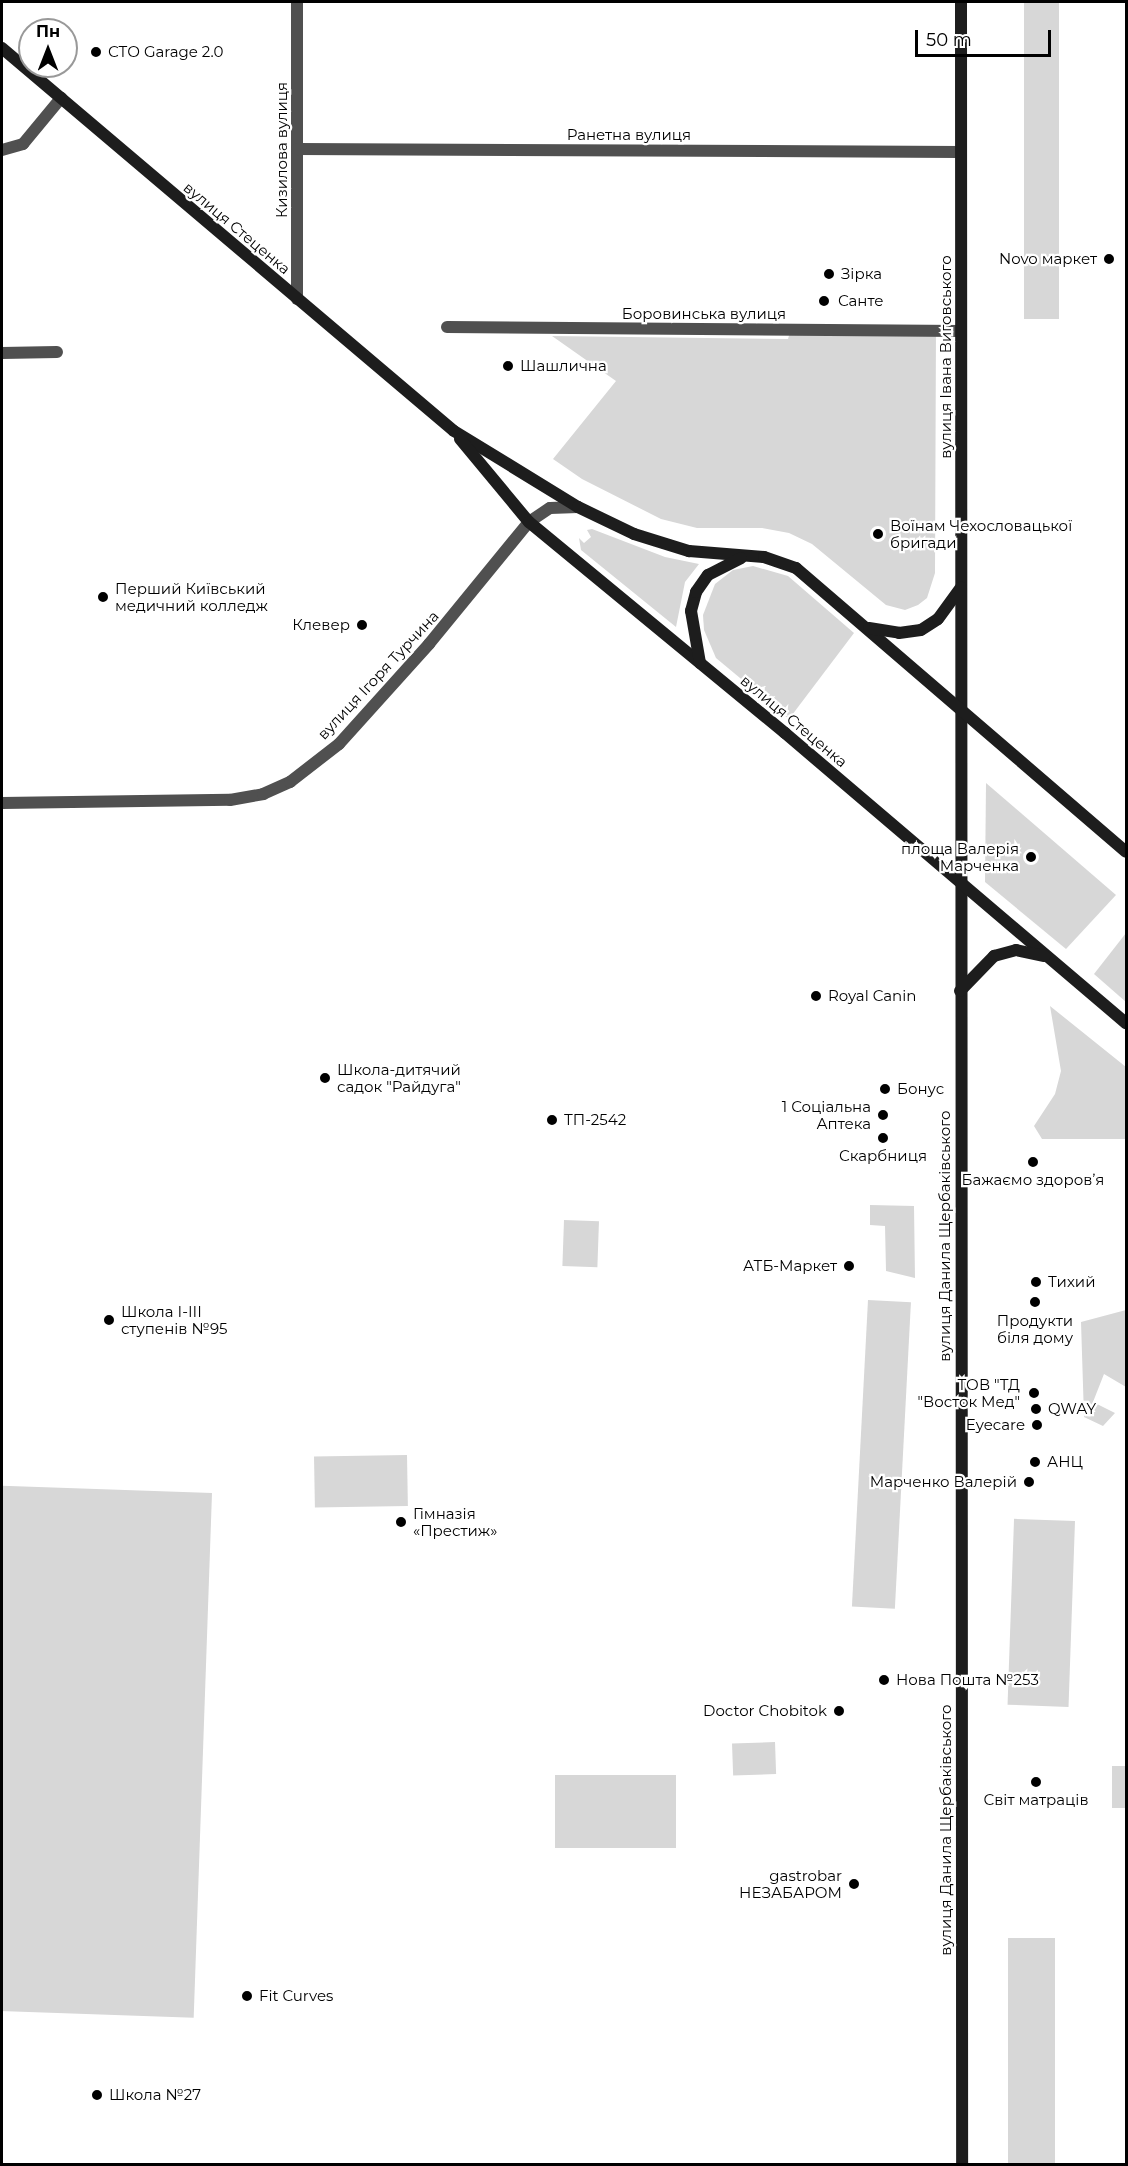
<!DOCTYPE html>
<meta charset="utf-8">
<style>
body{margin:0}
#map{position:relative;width:1128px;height:2166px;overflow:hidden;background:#fff;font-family:Montserrat,sans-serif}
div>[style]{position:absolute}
.green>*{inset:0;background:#d7d7d7;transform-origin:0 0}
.minor>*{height:12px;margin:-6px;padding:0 6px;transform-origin:6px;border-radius:6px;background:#505050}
.tertiary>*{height:12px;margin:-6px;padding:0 6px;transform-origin:6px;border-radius:6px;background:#505050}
.secondary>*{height:12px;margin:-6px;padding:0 6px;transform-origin:6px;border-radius:6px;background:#1d1d1d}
.dots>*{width:16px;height:16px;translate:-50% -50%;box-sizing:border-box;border:3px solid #fff;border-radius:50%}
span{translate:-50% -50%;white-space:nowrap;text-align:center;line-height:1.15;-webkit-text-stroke:4.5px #fff;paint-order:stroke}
.poi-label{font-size:15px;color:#000}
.left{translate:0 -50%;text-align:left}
.right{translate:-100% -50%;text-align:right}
.street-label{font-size:15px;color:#000}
.frame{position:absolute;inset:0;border:3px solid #000;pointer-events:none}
.north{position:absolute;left:18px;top:18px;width:60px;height:60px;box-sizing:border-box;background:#fff;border:2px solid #999;border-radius:50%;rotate:0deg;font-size:16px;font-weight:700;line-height:24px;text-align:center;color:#000}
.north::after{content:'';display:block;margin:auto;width:21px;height:27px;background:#000;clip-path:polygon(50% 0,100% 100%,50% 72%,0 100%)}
.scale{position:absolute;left:915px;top:30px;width:136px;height:27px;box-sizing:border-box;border:3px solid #000;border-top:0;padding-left:8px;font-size:18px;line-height:21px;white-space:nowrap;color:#000;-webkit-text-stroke:4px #fff;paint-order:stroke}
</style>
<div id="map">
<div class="green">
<i style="left:1024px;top:2px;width:35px;height:317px"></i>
<i style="clip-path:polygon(792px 325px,936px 327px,935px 573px,927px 598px,918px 605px,905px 610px,886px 605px,812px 544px,789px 533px,762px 528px,697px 528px,661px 519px,582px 479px,553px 459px,616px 381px,552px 336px,788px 339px)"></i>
<i style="clip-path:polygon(592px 529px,665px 557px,699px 564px,685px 582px,676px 627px,581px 550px,579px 538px,584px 543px,591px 537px,587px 530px)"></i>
<i style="clip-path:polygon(753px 566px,788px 576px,854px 633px,789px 719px,716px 658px,704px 630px,703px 615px,715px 584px,733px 570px)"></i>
<i style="clip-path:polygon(986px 783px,1116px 895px,1066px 949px,985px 882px)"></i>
<i style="clip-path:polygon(1126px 933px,1126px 1002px,1094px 974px)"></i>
<i style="clip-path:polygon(1050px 1006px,1126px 1067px,1126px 1139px,1042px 1139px,1034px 1126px,1055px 1094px,1061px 1071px)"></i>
<i style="clip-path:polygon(870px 1205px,914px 1206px,915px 1278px,886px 1271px,885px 1226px,870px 1225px)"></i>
<i style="left:564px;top:1220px;width:35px;height:46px;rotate:2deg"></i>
<i style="left:868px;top:1300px;width:43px;height:307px;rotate:3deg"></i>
<i style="clip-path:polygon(1126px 1310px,1126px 1387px,1104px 1374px,1093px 1402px,1115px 1413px,1103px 1426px,1084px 1417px,1081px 1322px)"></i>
<i style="left:407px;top:1455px;width:51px;height:93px;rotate:89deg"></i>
<i style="left:212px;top:1493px;width:525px;height:210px;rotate:92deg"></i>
<i style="left:1075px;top:1521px;width:186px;height:61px;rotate:92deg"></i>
<i style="left:775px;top:1742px;width:32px;height:43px;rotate:88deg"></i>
<i style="left:1112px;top:1766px;width:14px;height:42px"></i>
<i style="left:676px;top:1775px;width:73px;height:121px;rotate:90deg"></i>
<i style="left:1008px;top:1938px;width:47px;height:226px"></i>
</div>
<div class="minor">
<i style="left:297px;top:2px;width:297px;rotate:90deg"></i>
<i style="left:297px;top:149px;width:663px;rotate:0.26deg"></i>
<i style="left:2px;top:150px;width:22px;rotate:-16deg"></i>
<i style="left:23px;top:144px;width:60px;rotate:-50.4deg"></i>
<i style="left:447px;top:327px;width:514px;rotate:0.45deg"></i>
<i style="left:2px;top:353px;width:55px;rotate:-1deg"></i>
</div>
<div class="tertiary">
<i style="left:2px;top:803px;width:228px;rotate:-0.8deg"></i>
<i style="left:230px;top:800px;width:34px;rotate:-10deg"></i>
<i style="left:263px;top:794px;width:30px;rotate:-24deg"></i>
<i style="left:290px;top:782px;width:62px;rotate:-37.8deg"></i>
<i style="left:339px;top:744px;width:135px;rotate:-48deg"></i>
<i style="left:429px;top:644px;width:158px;rotate:-50.7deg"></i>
<i style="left:529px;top:522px;width:25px;rotate:-34deg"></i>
<i style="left:550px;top:508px;width:28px;rotate:-2deg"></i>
</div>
<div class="secondary">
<i style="left:961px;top:2px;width:2162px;rotate:89.97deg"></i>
<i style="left:2px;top:48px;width:592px;rotate:40.28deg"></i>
<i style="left:454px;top:431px;width:145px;rotate:31.5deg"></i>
<i style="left:578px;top:507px;width:62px;rotate:25.7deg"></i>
<i style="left:634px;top:534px;width:58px;rotate:17.2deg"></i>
<i style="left:689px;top:551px;width:75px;rotate:4.6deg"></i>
<i style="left:764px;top:557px;width:34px;rotate:19deg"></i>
<i style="left:796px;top:568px;width:435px;rotate:40.7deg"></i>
<i style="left:460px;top:439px;width:108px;rotate:50.3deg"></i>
<i style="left:529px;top:522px;width:332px;rotate:39.5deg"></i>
<i style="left:785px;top:733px;width:448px;rotate:40.4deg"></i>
<i style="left:869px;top:628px;width:30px;rotate:9deg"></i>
<i style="left:899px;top:633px;width:22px;rotate:-8deg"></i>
<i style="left:921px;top:630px;width:20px;rotate:-33deg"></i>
<i style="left:938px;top:619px;width:39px;rotate:-54deg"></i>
<i style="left:700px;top:663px;width:53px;rotate:-99.8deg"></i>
<i style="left:691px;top:611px;width:20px;rotate:-75deg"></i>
<i style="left:696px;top:592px;width:21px;rotate:-55deg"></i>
<i style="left:708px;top:575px;width:37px;rotate:-27deg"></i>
<i style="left:960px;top:991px;width:49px;rotate:-45.8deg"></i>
<i style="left:994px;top:956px;width:23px;rotate:-15deg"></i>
<i style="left:1016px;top:950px;width:29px;rotate:12deg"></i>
</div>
<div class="dots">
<i style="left:96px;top:52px;background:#000"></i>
<i style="left:1109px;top:259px;background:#000"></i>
<i style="left:829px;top:274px;background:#000"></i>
<i style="left:824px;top:301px;background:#000"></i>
<i style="left:508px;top:366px;background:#000"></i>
<i style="left:878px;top:534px;background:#000"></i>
<i style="left:103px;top:597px;background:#000"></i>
<i style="left:362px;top:625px;background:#000"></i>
<i style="left:1031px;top:857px;background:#000"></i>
<i style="left:816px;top:996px;background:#000"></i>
<i style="left:325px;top:1078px;background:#000"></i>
<i style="left:885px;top:1089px;background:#000"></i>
<i style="left:883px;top:1115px;background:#000"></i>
<i style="left:552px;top:1120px;background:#000"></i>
<i style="left:883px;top:1138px;background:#000"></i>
<i style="left:1033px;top:1162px;background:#000"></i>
<i style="left:849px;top:1266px;background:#000"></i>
<i style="left:1036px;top:1282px;background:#000"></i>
<i style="left:1035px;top:1302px;background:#000"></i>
<i style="left:109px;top:1320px;background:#000"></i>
<i style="left:1034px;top:1393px;background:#000"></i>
<i style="left:1036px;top:1409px;background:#000"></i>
<i style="left:1037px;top:1425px;background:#000"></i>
<i style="left:1035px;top:1462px;background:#000"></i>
<i style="left:1029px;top:1482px;background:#000"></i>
<i style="left:401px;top:1522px;background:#000"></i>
<i style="left:884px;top:1680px;background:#000"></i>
<i style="left:839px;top:1711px;background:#000"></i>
<i style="left:1036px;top:1782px;background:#000"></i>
<i style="left:854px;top:1884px;background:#000"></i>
<i style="left:247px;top:1996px;background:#000"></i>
<i style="left:97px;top:2095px;background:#000"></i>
</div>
<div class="poi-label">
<span class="left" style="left:108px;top:52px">СТО Garage 2.0</span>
<span class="right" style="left:1097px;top:259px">Novo маркет</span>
<span class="left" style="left:841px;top:274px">Зірка</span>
<span class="left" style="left:838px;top:301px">Санте</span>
<span class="left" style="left:520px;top:366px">Шашлична</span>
<span class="left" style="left:890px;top:534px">Воїнам Чехословацької<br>бригади</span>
<span class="left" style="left:115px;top:597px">Перший Київський<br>медичний колледж</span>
<span class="right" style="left:350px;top:625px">Клевер</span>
<span class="right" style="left:1019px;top:857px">площа Валерія<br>Марченка</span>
<span class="left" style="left:828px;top:996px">Royal Canin</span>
<span class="left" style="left:337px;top:1078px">Школа-дитячий<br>садок "Райдуга"</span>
<span class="left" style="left:897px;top:1089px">Бонус</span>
<span class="right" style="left:871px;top:1115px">1 Соціальна<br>Аптека</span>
<span class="left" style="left:564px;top:1120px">ТП-2542</span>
<span style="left:883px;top:1156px">Скарбниця</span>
<span style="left:1033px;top:1180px">Бажаємо здоровʼя</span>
<span class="right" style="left:837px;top:1266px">АТБ-Маркет</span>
<span class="left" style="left:1048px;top:1282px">Тихий</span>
<span class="left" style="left:121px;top:1320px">Школа І-ІІІ<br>ступенів №95</span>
<span style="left:1035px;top:1329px">Продукти<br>біля дому</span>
<span class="right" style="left:1020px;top:1393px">ТОВ "ТД<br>"Восток Мед"</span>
<span class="left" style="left:1048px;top:1409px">QWAY</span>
<span class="right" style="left:1025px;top:1425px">Eyecare</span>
<span class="left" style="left:1047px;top:1462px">АНЦ</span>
<span class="right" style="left:1017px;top:1482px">Марченко Валерій</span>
<span class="left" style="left:413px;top:1522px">Гімназія<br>«Престиж»</span>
<span class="left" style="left:896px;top:1680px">Нова Пошта №253</span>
<span class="right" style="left:827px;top:1711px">Doctor Chobitok</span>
<span style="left:1036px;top:1800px">Світ матраців</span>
<span class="right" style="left:842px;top:1884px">gastrobar<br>НЕЗАБАРОМ</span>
<span class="left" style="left:259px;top:1996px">Fit Curves</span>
<span class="left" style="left:109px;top:2095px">Школа №27</span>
</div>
<div class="street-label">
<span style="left:629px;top:135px">Ранетна вулиця</span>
<span style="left:282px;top:150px;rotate:-90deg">Кизилова вулиця</span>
<span style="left:237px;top:228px;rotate:40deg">вулиця Стеценка</span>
<span style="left:704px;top:314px">Боровинська вулиця</span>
<span style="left:946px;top:357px;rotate:-90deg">вулиця Івана Виговського</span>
<span style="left:378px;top:675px;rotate:-47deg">вулиця Ігоря Турчина</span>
<span style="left:794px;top:721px;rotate:40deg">вулиця Стеценка</span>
<span style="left:945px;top:1236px;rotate:-90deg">вулиця Данила Щербаківського</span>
<span style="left:946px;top:1830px;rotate:-90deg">вулиця Данила Щербаківського</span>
</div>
<div class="frame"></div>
<div class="north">Пн</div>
<div class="scale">50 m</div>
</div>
